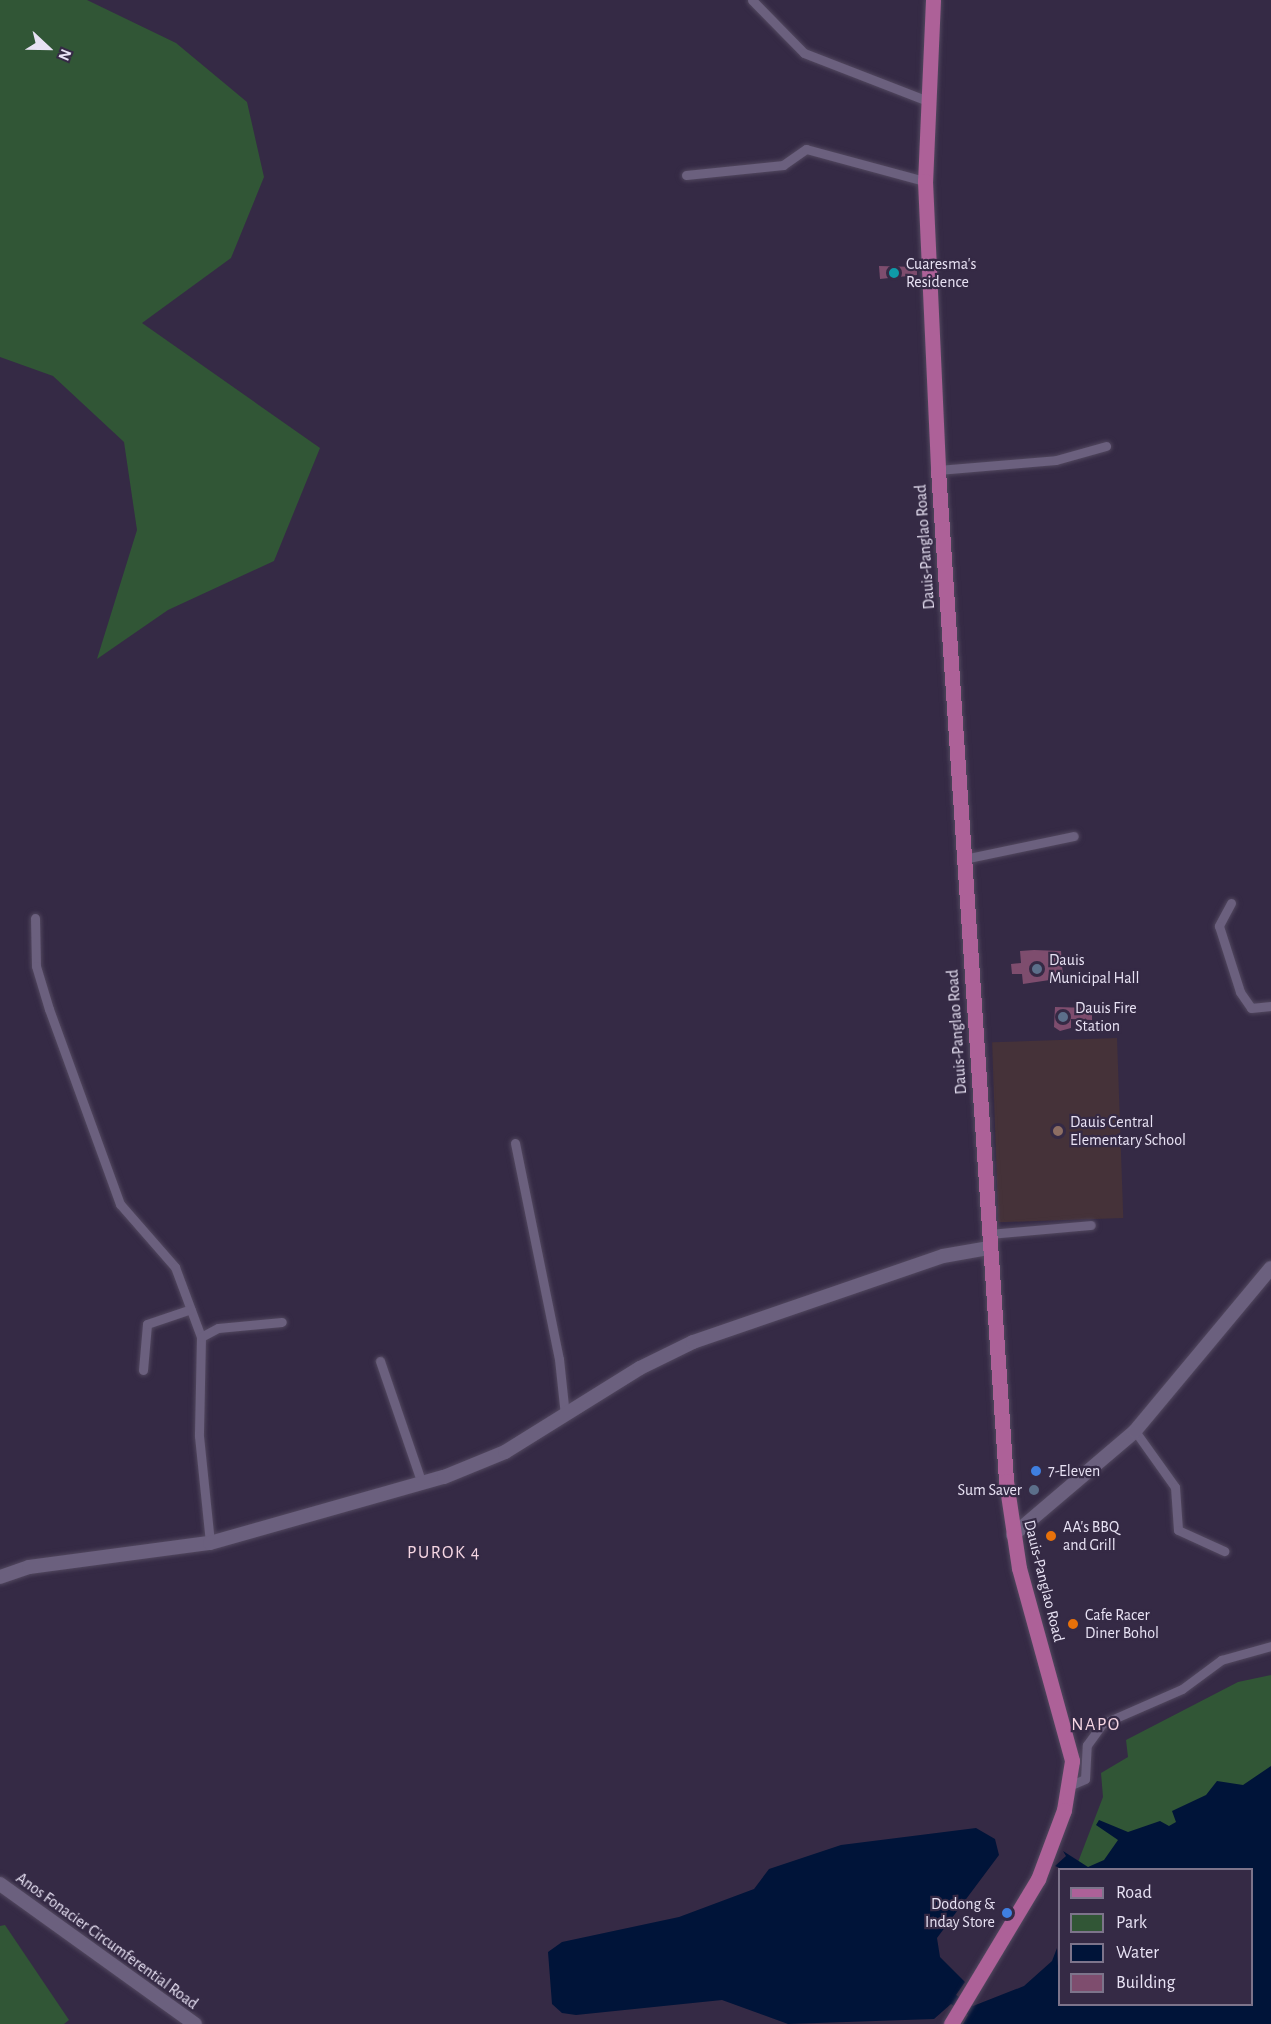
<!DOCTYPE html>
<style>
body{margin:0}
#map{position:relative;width:1271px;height:2024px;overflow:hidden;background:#352a45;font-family:"Alegreya Sans",sans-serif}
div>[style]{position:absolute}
.education>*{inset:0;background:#453239;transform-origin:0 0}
.green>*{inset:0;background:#315636}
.water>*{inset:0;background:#001439}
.building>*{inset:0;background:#7e4d6e}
.roads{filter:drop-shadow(0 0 2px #52485f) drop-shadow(0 0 2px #52485f)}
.street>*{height:9px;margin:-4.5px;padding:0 4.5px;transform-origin:4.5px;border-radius:4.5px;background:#6b607e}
.secondary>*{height:14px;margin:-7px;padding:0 7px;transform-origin:7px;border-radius:7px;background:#6b607e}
.primary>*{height:15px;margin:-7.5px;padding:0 7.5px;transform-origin:7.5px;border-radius:7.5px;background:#ad6198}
.dots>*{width:16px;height:16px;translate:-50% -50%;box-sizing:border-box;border:3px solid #352a45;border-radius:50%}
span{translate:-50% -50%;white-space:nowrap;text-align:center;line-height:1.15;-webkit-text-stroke:4.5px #352a45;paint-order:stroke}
.poi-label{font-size:16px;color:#e8e2f4}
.left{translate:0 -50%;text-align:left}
.right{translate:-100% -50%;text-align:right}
.street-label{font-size:16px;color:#e8e2f4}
.neighbourhood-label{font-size:18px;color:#f6d6e3;letter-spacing:1.5px}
.legend{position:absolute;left:1058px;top:1868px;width:195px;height:138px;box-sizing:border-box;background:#352a45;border:2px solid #7d748b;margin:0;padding:8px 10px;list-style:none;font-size:18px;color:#e8e2f4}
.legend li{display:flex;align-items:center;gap:12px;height:30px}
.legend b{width:30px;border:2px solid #7d748b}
.north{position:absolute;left:18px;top:18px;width:60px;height:60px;-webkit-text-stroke:4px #352a45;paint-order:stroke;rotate:112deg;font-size:16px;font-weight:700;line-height:24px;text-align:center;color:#e8e2f4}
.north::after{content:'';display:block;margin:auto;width:21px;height:27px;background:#e8e2f4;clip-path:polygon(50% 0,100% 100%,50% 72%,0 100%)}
</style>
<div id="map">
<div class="education">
<i style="left:1117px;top:1038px;width:180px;height:125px;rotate:88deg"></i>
</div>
<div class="green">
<i style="clip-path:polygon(0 0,87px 0,176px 43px,247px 102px,264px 177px,231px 258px,142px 323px,320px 448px,274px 561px,168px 610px,97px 659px,137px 530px,124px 442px,53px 376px,0 357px)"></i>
<i style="clip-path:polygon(1271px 1675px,1271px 1777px,1120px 1864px,1075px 1870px,1103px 1797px,1101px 1773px,1128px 1757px,1126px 1740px,1238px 1682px)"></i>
<i style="clip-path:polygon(5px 1925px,69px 2020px,64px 2024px,0 2024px,0 1926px)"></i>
</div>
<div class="water">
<i style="clip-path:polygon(1271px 1766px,1271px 2024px,963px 2024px,968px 2015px,951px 2004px,934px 2019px,788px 2024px,722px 2000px,576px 2015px,562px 2013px,552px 2004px,548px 1952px,562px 1942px,679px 1917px,754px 1889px,769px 1869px,841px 1845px,976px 1828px,995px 1839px,999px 1855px,937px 1938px,940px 1957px,965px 1982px,956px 1995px,973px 2006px,1024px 1986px,1052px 1961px,1057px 1948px,1060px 2004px,1252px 2004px,1252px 1870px,1064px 1870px,1055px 1866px,1066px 1856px,1063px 1851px,1088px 1867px,1104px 1860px,1118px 1840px,1096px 1825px,1099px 1820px,1128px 1832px,1160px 1821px,1169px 1826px,1176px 1822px,1172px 1811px,1206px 1795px,1217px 1781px,1243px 1785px)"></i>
</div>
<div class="building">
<i style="clip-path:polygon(879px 266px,917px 267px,917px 275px,880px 279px)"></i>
<i style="clip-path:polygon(1034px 950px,1061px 951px,1063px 978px,1023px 984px,1022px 974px,1012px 974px,1011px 964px,1021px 963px,1020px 951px)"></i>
<i style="clip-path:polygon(1055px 1007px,1092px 1008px,1092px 1020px,1071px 1019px,1071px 1028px,1060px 1031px,1054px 1027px)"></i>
</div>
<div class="roads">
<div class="street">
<i style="left:752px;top:0;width:74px;rotate:45.5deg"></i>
<i style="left:804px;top:53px;width:130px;rotate:21.2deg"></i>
<i style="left:686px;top:175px;width:98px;rotate:-5.9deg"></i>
<i style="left:783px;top:165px;width:28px;rotate:-35deg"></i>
<i style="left:806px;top:149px;width:123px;rotate:15.1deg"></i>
<i style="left:938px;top:470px;width:118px;rotate:-4.8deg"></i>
<i style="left:1056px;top:460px;width:52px;rotate:-15.6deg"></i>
<i style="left:964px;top:859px;width:112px;rotate:-11.8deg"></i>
<i style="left:1231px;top:903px;width:26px;rotate:118deg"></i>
<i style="left:1219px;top:926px;width:69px;rotate:72.3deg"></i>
<i style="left:1240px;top:992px;width:19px;rotate:55deg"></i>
<i style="left:1251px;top:1008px;width:20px;rotate:-6deg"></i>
<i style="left:35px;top:918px;width:48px;rotate:88.8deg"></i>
<i style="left:36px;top:966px;width:45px;rotate:73.2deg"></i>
<i style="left:49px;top:1009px;width:208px;rotate:70deg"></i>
<i style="left:120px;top:1204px;width:84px;rotate:48.9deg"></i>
<i style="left:175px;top:1267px;width:75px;rotate:69.6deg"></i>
<i style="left:201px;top:1337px;width:99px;rotate:91.2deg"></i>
<i style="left:199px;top:1436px;width:108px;rotate:84.1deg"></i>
<i style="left:515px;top:1143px;width:220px;rotate:78.5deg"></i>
<i style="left:559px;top:1359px;width:56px;rotate:83.9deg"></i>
<i style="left:988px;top:1234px;width:103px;rotate:-5deg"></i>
<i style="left:201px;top:1337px;width:19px;rotate:-28deg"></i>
<i style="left:218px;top:1328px;width:64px;rotate:-5.4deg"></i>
<i style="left:380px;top:1361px;width:130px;rotate:71.1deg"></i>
<i style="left:143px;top:1370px;width:46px;rotate:-85deg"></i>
<i style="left:147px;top:1324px;width:46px;rotate:-18.8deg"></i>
<i style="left:1135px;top:1431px;width:69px;rotate:54.5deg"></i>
<i style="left:1175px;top:1487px;width:43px;rotate:86deg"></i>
<i style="left:1178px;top:1530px;width:51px;rotate:24.5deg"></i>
<i style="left:1071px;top:1785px;width:15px;rotate:-23deg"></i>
<i style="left:1085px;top:1779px;width:34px;rotate:-87deg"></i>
<i style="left:1087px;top:1745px;width:26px;rotate:-54deg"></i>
<i style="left:1102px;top:1724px;width:87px;rotate:-23.6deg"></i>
<i style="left:1182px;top:1689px;width:49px;rotate:-36.6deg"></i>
<i style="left:1221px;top:1660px;width:52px;rotate:-15.6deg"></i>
</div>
<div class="secondary">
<i style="left:1013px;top:1535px;width:160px;rotate:-40.4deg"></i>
<i style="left:1135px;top:1431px;width:212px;rotate:-50.2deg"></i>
<i style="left:0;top:1577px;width:31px;rotate:-19deg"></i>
<i style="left:29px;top:1567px;width:183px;rotate:-7.6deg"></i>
<i style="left:210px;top:1543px;width:243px;rotate:-15.8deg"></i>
<i style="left:444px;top:1477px;width:66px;rotate:-22.3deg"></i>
<i style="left:505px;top:1452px;width:159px;rotate:-31.9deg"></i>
<i style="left:640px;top:1368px;width:59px;rotate:-26.1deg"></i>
<i style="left:693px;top:1342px;width:264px;rotate:-19deg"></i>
<i style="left:943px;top:1256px;width:47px;rotate:-9.9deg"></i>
<i style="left:0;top:1884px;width:240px;rotate:35.7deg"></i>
</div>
<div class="primary">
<i style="left:933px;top:0;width:181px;rotate:92.5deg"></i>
<i style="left:925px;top:181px;width:289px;rotate:87.4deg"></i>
<i style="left:938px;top:470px;width:1013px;rotate:86.15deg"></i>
<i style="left:1006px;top:1481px;width:88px;rotate:81.5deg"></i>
<i style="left:1019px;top:1568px;width:200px;rotate:74.6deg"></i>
<i style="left:1072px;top:1761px;width:50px;rotate:99.3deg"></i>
<i style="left:1064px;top:1810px;width:74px;rotate:110.6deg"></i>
<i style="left:1038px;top:1879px;width:169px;rotate:121deg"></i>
</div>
</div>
<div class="dots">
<i style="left:894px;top:273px;background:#0f9aa8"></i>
<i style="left:1037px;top:969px;background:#5c6f8a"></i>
<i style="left:1063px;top:1017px;background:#5c6f8a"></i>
<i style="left:1058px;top:1131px;background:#8d6e63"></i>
<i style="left:1036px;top:1471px;background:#3f7fe0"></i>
<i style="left:1034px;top:1490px;background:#5c6f8a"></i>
<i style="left:1051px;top:1536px;background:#e8710a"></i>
<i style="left:1073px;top:1624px;background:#e8710a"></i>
<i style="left:1007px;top:1913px;background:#3f7fe0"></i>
</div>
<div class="poi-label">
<span class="left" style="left:906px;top:273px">Cuaresma's<br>Residence</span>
<span class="left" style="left:1049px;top:969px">Dauis<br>Municipal Hall</span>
<span class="left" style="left:1075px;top:1017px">Dauis Fire<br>Station</span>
<span class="left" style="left:1070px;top:1131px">Dauis Central<br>Elementary School</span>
<span class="left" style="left:1048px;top:1471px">7-Eleven</span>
<span class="right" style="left:1022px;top:1490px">Sum Saver</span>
<span class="left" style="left:1063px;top:1536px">AA's BBQ<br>and Grill</span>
<span class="left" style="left:1085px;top:1624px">Cafe Racer<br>Diner Bohol</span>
<span class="right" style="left:995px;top:1913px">Dodong &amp;<br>Inday Store</span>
</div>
<div class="street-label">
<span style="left:925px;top:547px;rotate:-94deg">Dauis-Panglao Road</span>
<span style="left:957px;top:1032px;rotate:-94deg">Dauis-Panglao Road</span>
<span style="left:1044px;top:1581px;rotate:76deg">Dauis-Panglao Road</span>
<span style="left:107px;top:1941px;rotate:36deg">Anos Fonacier Circumferential Road</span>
</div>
<div class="neighbourhood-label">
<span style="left:444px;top:1553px">PUROK 4</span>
<span style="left:1096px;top:1725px">NAPO</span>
</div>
<ul class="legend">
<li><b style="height:8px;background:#ad6198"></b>Road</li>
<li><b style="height:16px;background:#315636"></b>Park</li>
<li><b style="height:16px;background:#001439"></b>Water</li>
<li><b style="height:16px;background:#7e4d6e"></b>Building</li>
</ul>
<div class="north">N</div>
</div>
